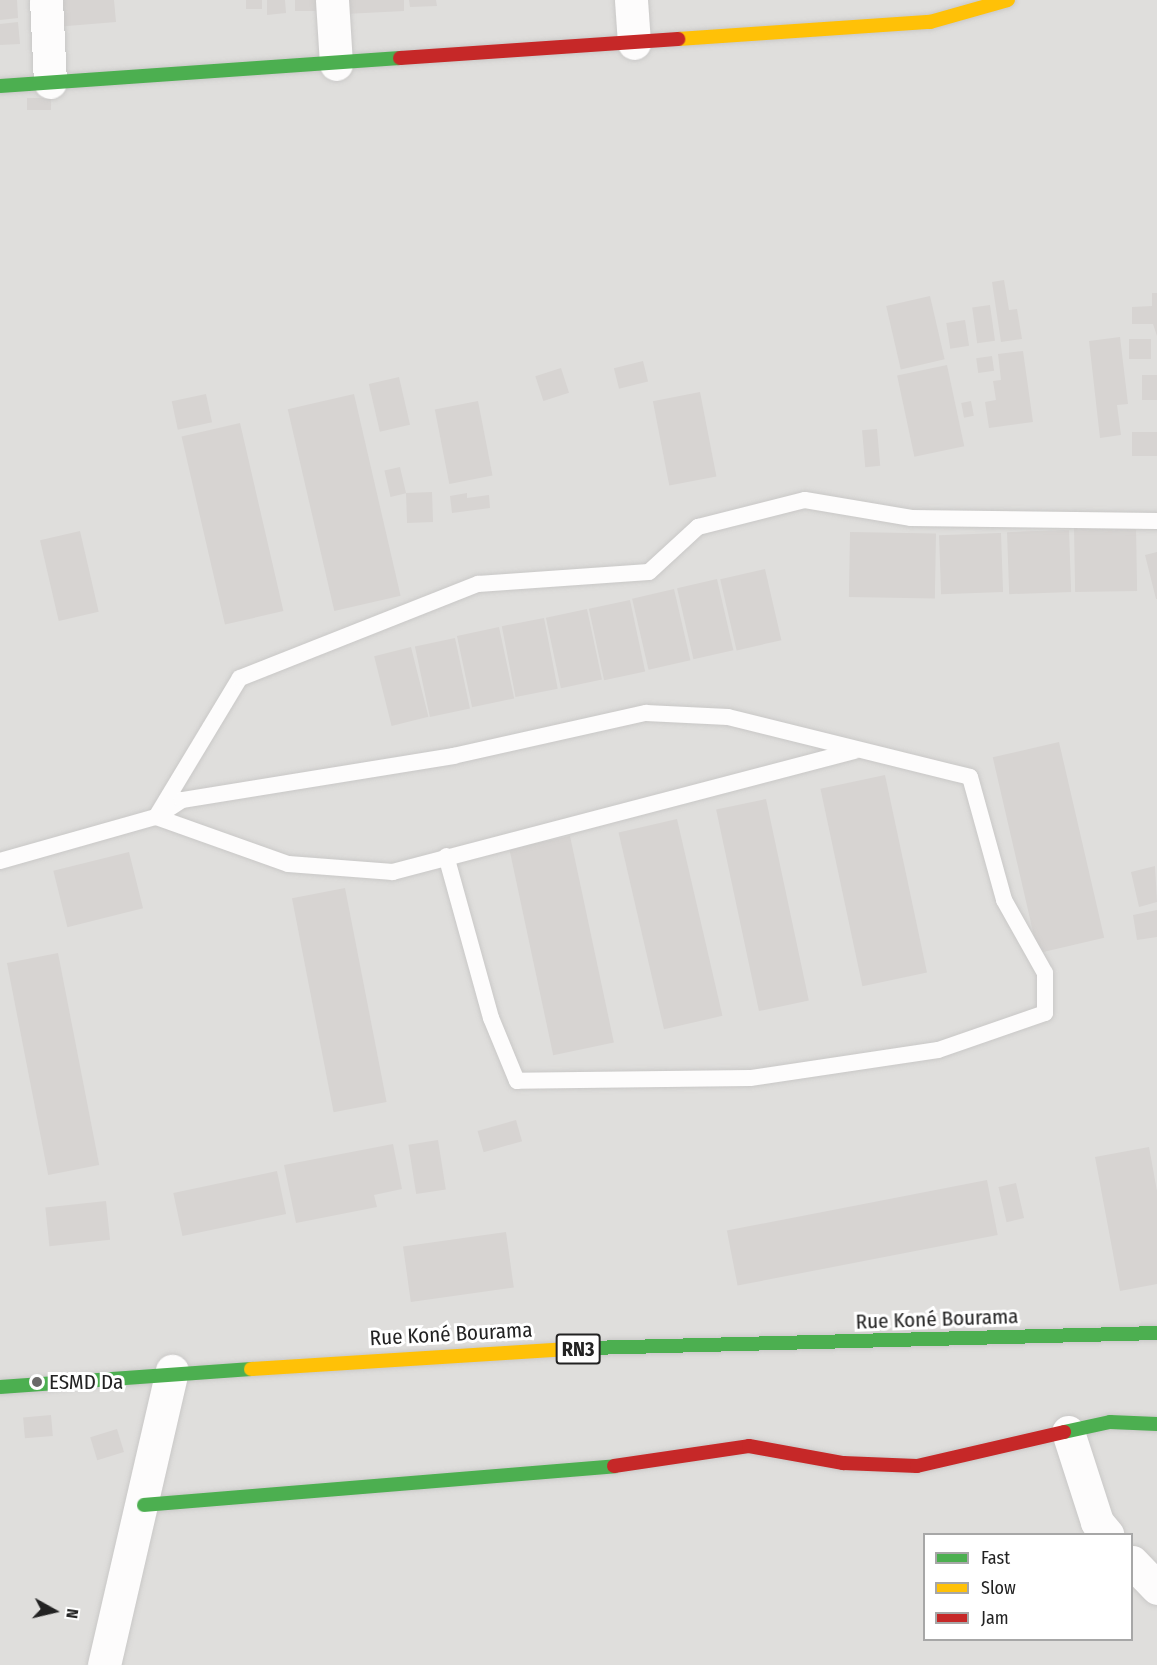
<!DOCTYPE html>
<meta charset="utf-8">
<style>
body{margin:0}
#map{position:relative;width:1157px;height:1665px;overflow:hidden;background:#f0eeeb;font-family:"Fira Sans Condensed",sans-serif}
div>[style]{position:absolute}
.residential>*{inset:0;background:#dfdedc}
.building>*{inset:0;background:#d7d4d2;transform-origin:0 0}
.roads{filter:drop-shadow(0 0 2px #c9c8c7) drop-shadow(0 0 2px #c9c8c7)}
.lane>*{height:16px;margin:-8px;padding:0 8px;transform-origin:8px;border-radius:8px;background:#fdfcfc}
.street>*{height:33px;margin:-16.5px;padding:0 16.5px;transform-origin:16.5px;border-radius:16.5px;background:#fdfcfc}
.fast>*{height:14px;margin:-7px;padding:0 7px;transform-origin:7px;border-radius:7px;background:#4caf50}
.slow>*{height:14px;margin:-7px;padding:0 7px;transform-origin:7px;border-radius:7px;background:#ffc107}
.jam>*{height:14px;margin:-7px;padding:0 7px;transform-origin:7px;border-radius:7px;background:#c62828}
.dots>*{width:16px;height:16px;translate:-50% -50%;box-sizing:border-box;border:3px solid #fff;border-radius:50%}
span{translate:-50% -50%;white-space:nowrap;text-align:center;line-height:1.15;-webkit-text-stroke:6px #fff;paint-order:stroke}
.shield-label span{padding:2px 4px;background:#fff;border:2px solid;border-radius:4px;-webkit-text-stroke-width:0}
.shield-label{font-size:20px;color:#222;font-weight:700}
.street-label{font-size:21px;color:#222}
.poi-label{font-size:21px;color:#222}
.left{translate:0 -50%;text-align:left}
.legend{position:absolute;left:923px;top:1533px;width:210px;height:108px;box-sizing:border-box;background:#fff;border:2px solid #a7a7a7;margin:0;padding:8px 10px;list-style:none;font-size:18px;color:#222}
.legend li{display:flex;align-items:center;gap:12px;height:30px}
.legend b{width:30px;border:2px solid #a7a7a7}
.north{position:absolute;left:24px;top:1581px;width:60px;height:60px;-webkit-text-stroke:4px #fff;paint-order:stroke;rotate:98deg;font-size:16px;font-weight:700;line-height:24px;text-align:center;color:#222}
.north::after{content:'';display:block;margin:auto;width:21px;height:27px;background:#222;clip-path:polygon(50% 0,100% 100%,50% 72%,0 100%)}
</style>
<div id="map">
<div class="residential">
<i style="clip-path:polygon(evenodd,0 0,1157px 0,1157px 1665px,0 1665px,0 0,924px 1534px,1132px 1534px,1132px 1640px,924px 1640px,924px 1534px)"></i>
</div>
<div class="building">
<i style="clip-path:polygon(0 0,17px 0,18px 18px,0 20px)"></i>
<i style="clip-path:polygon(53px 0,114px 0,116px 22px,55px 27px)"></i>
<i style="left:246px;top:0;width:16px;height:9px"></i>
<i style="clip-path:polygon(267px 0,285px 0,286px 13px,267px 15px)"></i>
<i style="left:295px;top:0;width:21px;height:11px"></i>
<i style="clip-path:polygon(344px 0,404px 0,404px 11px,345px 14px)"></i>
<i style="clip-path:polygon(409px 0,436px 0,437px 6px,410px 7px)"></i>
<i style="clip-path:polygon(18px 22px,20px 44px,0 45px,0 24px)"></i>
<i style="left:51px;top:98px;width:12px;height:24px;rotate:90deg"></i>
<i style="clip-path:polygon(1004px 280px,1009px 310px,1017px 309px,1022px 339px,1001px 342px,992px 282px)"></i>
<i style="clip-path:polygon(1152px 293px,1157px 293px,1157px 336px,1153px 324px,1132px 324px,1132px 307px,1152px 306px)"></i>
<i style="left:930px;top:296px;width:65px;height:45px;rotate:77deg"></i>
<i style="left:990px;top:305px;width:36px;height:18px;rotate:82deg"></i>
<i style="left:965px;top:320px;width:26px;height:19px;rotate:81deg"></i>
<i style="clip-path:polygon(1120px 337px,1128px 404px,1117px 405px,1121px 435px,1100px 438px,1089px 341px)"></i>
<i style="left:1129px;top:339px;width:22px;height:20px"></i>
<i style="clip-path:polygon(1023px 351px,1033px 422px,989px 428px,985px 402px,996px 400px,993px 381px,1001px 380px,998px 354px)"></i>
<i style="left:992px;top:356px;width:15px;height:16px;rotate:82deg"></i>
<i style="left:643px;top:361px;width:21px;height:30px;rotate:76deg"></i>
<i style="left:947px;top:365px;width:83px;height:51px;rotate:78deg"></i>
<i style="left:561px;top:368px;width:26px;height:27px;rotate:72deg"></i>
<i style="left:1157px;top:375px;width:25px;height:15px;rotate:90deg"></i>
<i style="left:399px;top:377px;width:49px;height:31px;rotate:77deg"></i>
<i style="left:700px;top:392px;width:86px;height:48px;rotate:79deg"></i>
<i style="left:206px;top:394px;width:29px;height:35px;rotate:78deg"></i>
<i style="left:354px;top:394px;width:207px;height:68px;rotate:77deg"></i>
<i style="left:478px;top:401px;width:76px;height:44px;rotate:79deg"></i>
<i style="left:971px;top:401px;width:15px;height:10px;rotate:79deg"></i>
<i style="left:240px;top:423px;width:193px;height:60px;rotate:77deg"></i>
<i style="left:877px;top:429px;width:37px;height:15px;rotate:85deg"></i>
<i style="left:1132px;top:432px;width:25px;height:24px"></i>
<i style="left:400px;top:467px;width:27px;height:16px;rotate:77deg"></i>
<i style="left:432px;top:492px;width:30px;height:26px;rotate:88deg"></i>
<i style="clip-path:polygon(467px 493px,467px 498px,489px 495px,490px 508px,452px 513px,450px 496px)"></i>
<i style="left:1136px;top:526px;width:65px;height:62px;rotate:89deg"></i>
<i style="left:1069px;top:530px;width:62px;height:62px;rotate:88deg"></i>
<i style="left:80px;top:531px;width:83px;height:41px;rotate:77deg"></i>
<i style="left:850px;top:532px;width:86px;height:65px;rotate:1deg"></i>
<i style="left:1001px;top:533px;width:59px;height:62px;rotate:88deg"></i>
<i style="clip-path:polygon(1157px 552px,1157px 599px,1156px 599px,1145px 555px)"></i>
<i style="left:765px;top:569px;width:73px;height:46px;rotate:77deg"></i>
<i style="left:717px;top:579px;width:73px;height:41px;rotate:77deg"></i>
<i style="left:674px;top:589px;width:73px;height:43px;rotate:77deg"></i>
<i style="left:630px;top:600px;width:73px;height:42px;rotate:78deg"></i>
<i style="left:587px;top:609px;width:72px;height:42px;rotate:78deg"></i>
<i style="left:544px;top:618px;width:72px;height:43px;rotate:79deg"></i>
<i style="left:499px;top:627px;width:73px;height:43px;rotate:78deg"></i>
<i style="left:455px;top:638px;width:72px;height:41px;rotate:78deg"></i>
<i style="left:411px;top:647px;width:72px;height:38px;rotate:76deg"></i>
<i style="left:1059px;top:742px;width:201px;height:68px;rotate:77deg"></i>
<i style="left:885px;top:775px;width:202px;height:66px;rotate:78deg"></i>
<i style="left:766px;top:799px;width:206px;height:51px;rotate:78deg"></i>
<i style="left:677px;top:819px;width:202px;height:60px;rotate:77deg"></i>
<i style="left:570px;top:836px;width:211px;height:62px;rotate:78deg"></i>
<i style="left:129px;top:852px;width:58px;height:78px;rotate:76deg"></i>
<i style="clip-path:polygon(1155px 866px,1157px 902px,1139px 907px,1131px 872px)"></i>
<i style="left:345px;top:888px;width:218px;height:54px;rotate:79deg"></i>
<i style="clip-path:polygon(1157px 910px,1157px 937px,1137px 940px,1133px 915px)"></i>
<i style="left:58px;top:953px;width:216px;height:52px;rotate:79deg"></i>
<i style="left:516px;top:1120px;width:22px;height:40px;rotate:74deg"></i>
<i style="left:438px;top:1140px;width:50px;height:30px;rotate:81deg"></i>
<i style="clip-path:polygon(393px 1144px,402px 1189px,374px 1195px,377px 1207px,296px 1223px,284px 1165px)"></i>
<i style="clip-path:polygon(1149px 1147px,1157px 1191px,1157px 1284px,1120px 1291px,1095px 1157px)"></i>
<i style="left:277px;top:1171px;width:44px;height:106px;rotate:78deg"></i>
<i style="left:987px;top:1180px;width:56px;height:265px;rotate:79deg"></i>
<i style="left:1016px;top:1183px;width:36px;height:18px;rotate:77deg"></i>
<i style="left:106px;top:1201px;width:39px;height:61px;rotate:84deg"></i>
<i style="left:506px;top:1232px;width:56px;height:104px;rotate:82deg"></i>
<i style="left:51px;top:1415px;width:21px;height:28px;rotate:85deg"></i>
<i style="left:117px;top:1429px;width:24px;height:28px;rotate:73deg"></i>
</div>
<div class="roads">
<div class="lane">
<i style="left:854px;top:751px;width:477px;rotate:165.3deg"></i>
<i style="left:393px;top:872px;width:105px;rotate:-175.6deg"></i>
<i style="left:288px;top:864px;width:140px;rotate:-160.4deg"></i>
<i style="left:156px;top:817px;width:162px;rotate:-58.9deg"></i>
<i style="left:240px;top:678px;width:256px;rotate:-21.6deg"></i>
<i style="left:478px;top:584px;width:171px;rotate:-4deg"></i>
<i style="left:649px;top:572px;width:67px;rotate:-42.6deg"></i>
<i style="left:698px;top:527px;width:110px;rotate:-14.2deg"></i>
<i style="left:805px;top:500px;width:108px;rotate:9.6deg"></i>
<i style="left:911px;top:518px;width:246px;rotate:0.7deg"></i>
<i style="left:0;top:861px;width:162px;rotate:-15.8deg"></i>
<i style="left:156px;top:817px;width:31px;rotate:-33deg"></i>
<i style="left:182px;top:800px;width:275px;rotate:-9.2deg"></i>
<i style="left:453px;top:756px;width:198px;rotate:-12.6deg"></i>
<i style="left:646px;top:713px;width:82px;rotate:2.8deg"></i>
<i style="left:728px;top:717px;width:249px;rotate:13.9deg"></i>
<i style="left:970px;top:777px;width:128px;rotate:74.5deg"></i>
<i style="left:1004px;top:900px;width:84px;rotate:60.7deg"></i>
<i style="left:1045px;top:973px;width:40px;rotate:90deg"></i>
<i style="left:1045px;top:1013px;width:113px;rotate:160.9deg"></i>
<i style="left:938px;top:1050px;width:190px;rotate:171.5deg"></i>
<i style="left:750px;top:1078px;width:233px;rotate:179.3deg"></i>
<i style="left:517px;top:1081px;width:68px;rotate:-112.4deg"></i>
<i style="left:491px;top:1018px;width:168px;rotate:-105.5deg"></i>
</div>
<div class="street">
<i style="left:46px;top:0;width:82px;rotate:87.2deg"></i>
<i style="left:332px;top:0;width:64px;rotate:86.4deg"></i>
<i style="left:631px;top:0;width:43px;rotate:86deg"></i>
<i style="left:1068px;top:1432px;width:95px;rotate:72.1deg"></i>
<i style="left:1097px;top:1522px;width:16px;rotate:50deg"></i>
<i style="left:1132px;top:1562px;width:36px;rotate:46deg"></i>
<i style="left:104px;top:1665px;width:302px;rotate:-77deg"></i>
</div>
<div class="fast">
<i style="left:0;top:86px;width:401px;rotate:-4deg"></i>
<i style="left:589px;top:1348px;width:568px;rotate:-1.51deg"></i>
<i style="left:0;top:1387px;width:252px;rotate:-4.1deg"></i>
<i style="left:1064px;top:1432px;width:47px;rotate:-12.3deg"></i>
<i style="left:1110px;top:1422px;width:47px;rotate:2.4deg"></i>
<i style="left:144px;top:1505px;width:472px;rotate:-4.7deg"></i>
</div>
<div class="slow">
<i style="left:678px;top:39px;width:253px;rotate:-3.9deg"></i>
<i style="left:930px;top:22px;width:81px;rotate:-15.8deg"></i>
<i style="left:251px;top:1369px;width:339px;rotate:-3.6deg"></i>
</div>
<div class="jam">
<i style="left:400px;top:58px;width:279px;rotate:-3.9deg"></i>
<i style="left:614px;top:1466px;width:136px;rotate:-8.4deg"></i>
<i style="left:749px;top:1446px;width:96px;rotate:10.3deg"></i>
<i style="left:843px;top:1463px;width:74px;rotate:2.3deg"></i>
<i style="left:917px;top:1466px;width:151px;rotate:-13deg"></i>
</div>
</div>
<div class="dots">
<i style="left:37px;top:1382px;background:#6a6968"></i>
</div>
<div class="shield-label">
<span style="left:578px;top:1349px">RN3</span>
</div>
<div class="street-label">
<span style="left:937px;top:1319px;rotate:-2deg">Rue Koné Bourama</span>
<span style="left:451px;top:1334px;rotate:-3deg">Rue Koné Bourama</span>
</div>
<div class="poi-label">
<span class="left" style="left:49px;top:1382px">ESMD Da</span>
</div>
<ul class="legend">
<li><b style="height:8px;background:#4caf50"></b>Fast</li>
<li><b style="height:8px;background:#ffc107"></b>Slow</li>
<li><b style="height:8px;background:#c62828"></b>Jam</li>
</ul>
<div class="north">N</div>
</div>
